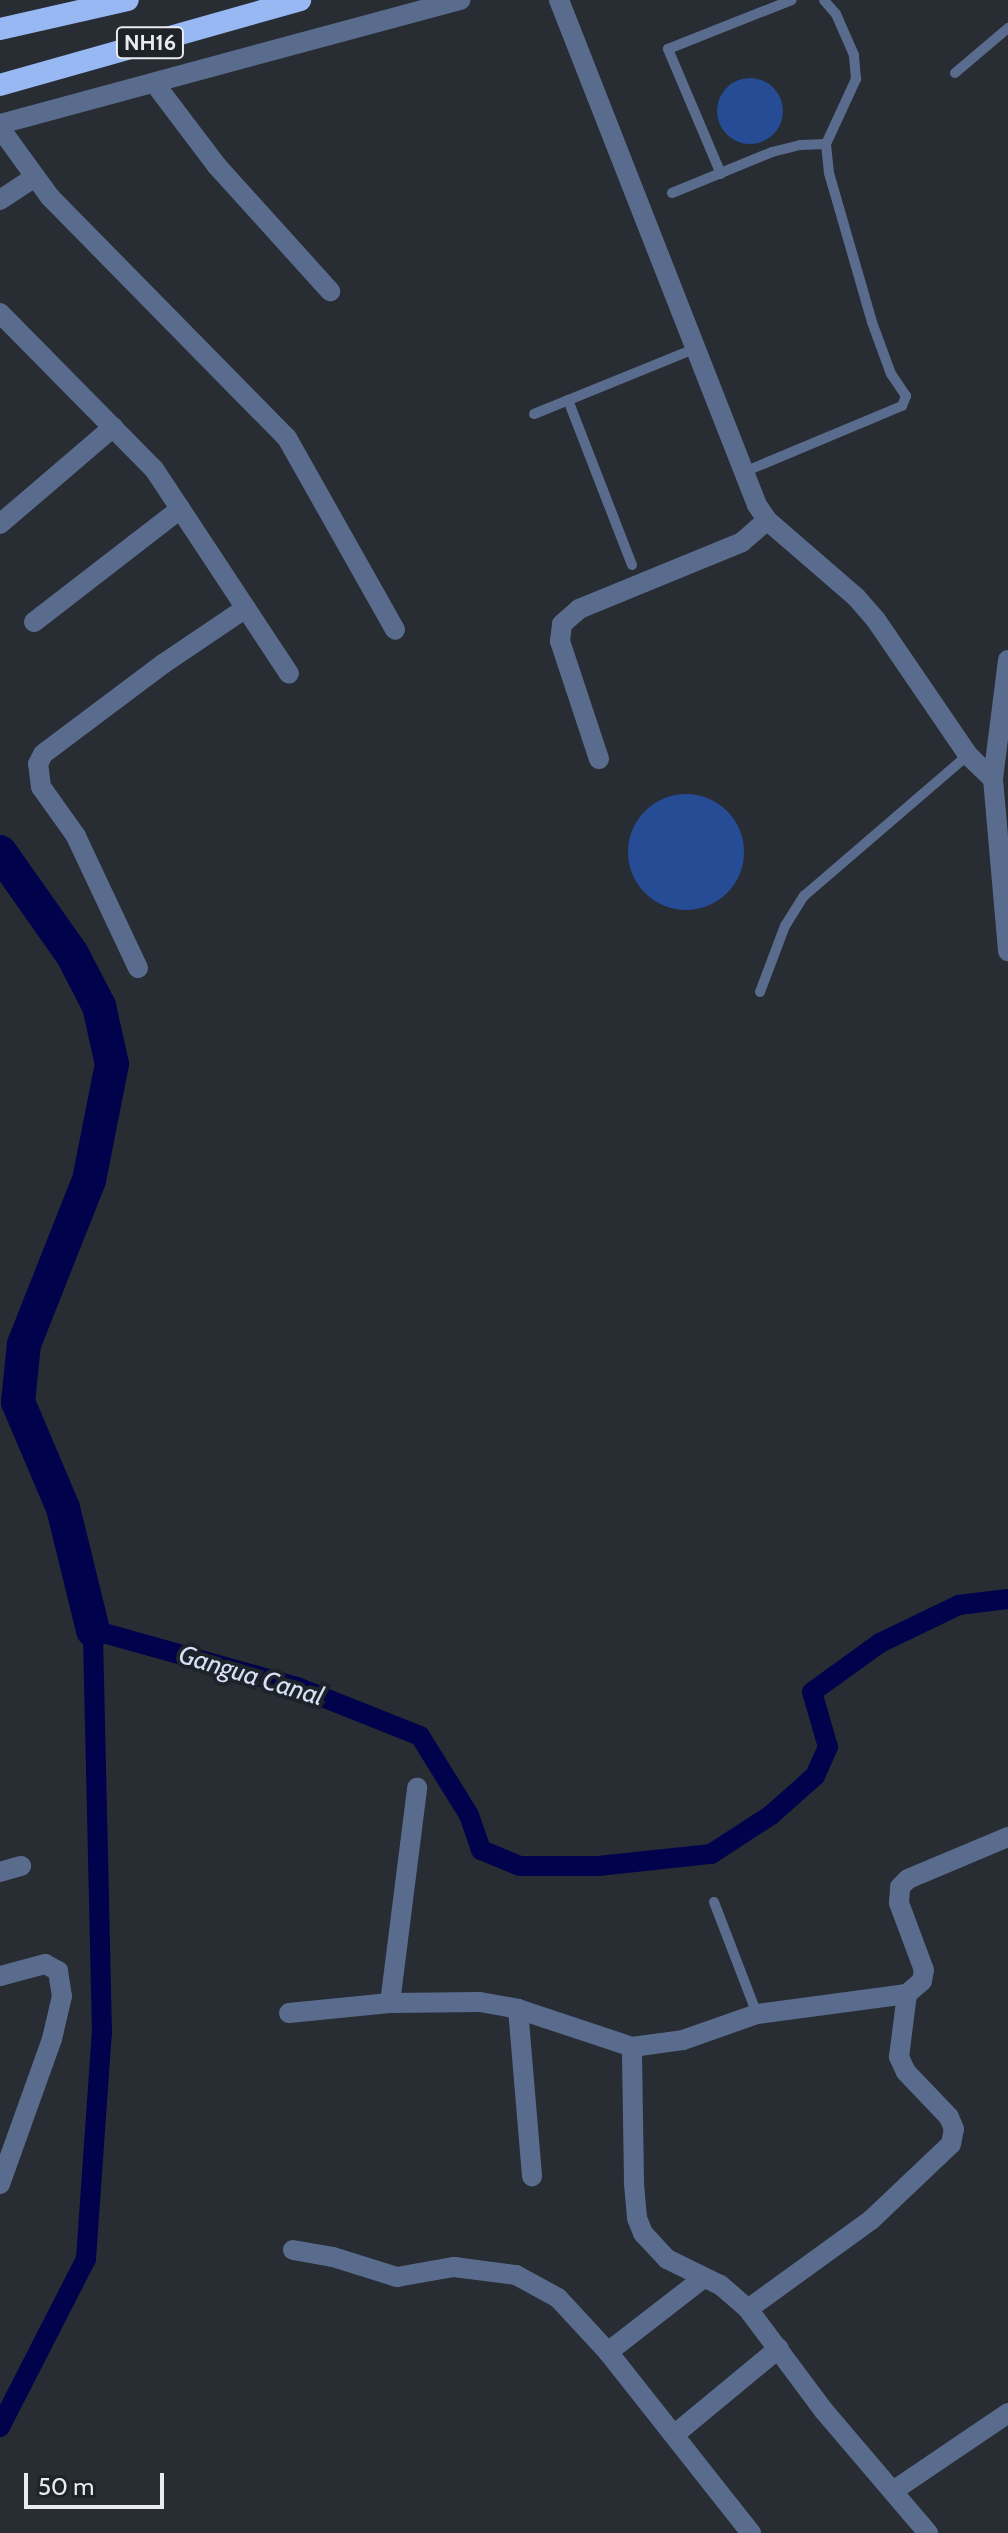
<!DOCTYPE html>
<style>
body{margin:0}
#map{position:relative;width:1008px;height:2533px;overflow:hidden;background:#282c33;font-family:Cabin,sans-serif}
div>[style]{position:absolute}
.canal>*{height:20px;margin:-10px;padding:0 10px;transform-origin:10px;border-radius:10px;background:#00024c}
.river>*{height:34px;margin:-17px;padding:0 17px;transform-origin:17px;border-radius:17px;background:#00024c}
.building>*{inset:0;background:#274c96}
.round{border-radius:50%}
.service>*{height:10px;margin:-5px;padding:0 5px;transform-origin:5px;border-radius:5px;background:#5a6c8e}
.minor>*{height:20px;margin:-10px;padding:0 10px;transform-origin:10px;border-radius:10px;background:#5a6c8e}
.tertiary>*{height:20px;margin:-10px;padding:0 10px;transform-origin:10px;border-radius:10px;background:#5a6c8e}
.trunk>*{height:22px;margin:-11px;padding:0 11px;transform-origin:11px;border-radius:11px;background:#98b8f4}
span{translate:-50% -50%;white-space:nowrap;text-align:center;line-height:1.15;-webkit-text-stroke:8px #1e2229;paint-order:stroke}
.shield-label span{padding:2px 6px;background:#1e2229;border:2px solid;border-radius:6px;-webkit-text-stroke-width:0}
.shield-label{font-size:22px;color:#e9ebf0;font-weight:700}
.water-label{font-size:26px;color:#d6e1f7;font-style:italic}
.scale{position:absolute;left:24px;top:2473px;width:140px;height:36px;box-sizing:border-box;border:4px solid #e9ebf0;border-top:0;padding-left:10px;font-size:24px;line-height:28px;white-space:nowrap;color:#e9ebf0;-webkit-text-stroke:6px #1e2229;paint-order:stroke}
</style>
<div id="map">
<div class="canal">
<i style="left:0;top:2427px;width:189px;rotate:-62.9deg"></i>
<i style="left:86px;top:2259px;width:227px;rotate:-86deg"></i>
<i style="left:102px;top:2033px;width:403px;rotate:-91.3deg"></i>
<i style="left:93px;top:1630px;width:212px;rotate:15.6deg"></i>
<i style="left:297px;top:1687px;width:132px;rotate:21.7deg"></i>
<i style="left:420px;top:1736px;width:93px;rotate:58.2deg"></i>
<i style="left:469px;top:1815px;width:37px;rotate:71deg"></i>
<i style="left:481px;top:1850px;width:42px;rotate:22.3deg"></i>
<i style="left:520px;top:1866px;width:78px"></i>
<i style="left:598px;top:1866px;width:114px;rotate:-6.1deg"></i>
<i style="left:711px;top:1854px;width:72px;rotate:-33deg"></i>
<i style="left:771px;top:1815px;width:59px;rotate:-41.6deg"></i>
<i style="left:815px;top:1776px;width:32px;rotate:-66deg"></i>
<i style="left:828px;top:1747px;width:57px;rotate:-106.2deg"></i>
<i style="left:812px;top:1692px;width:84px;rotate:-35.8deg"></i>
<i style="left:880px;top:1643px;width:88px;rotate:-25.7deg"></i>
<i style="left:959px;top:1605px;width:49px;rotate:-7deg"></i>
</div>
<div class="river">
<i style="left:0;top:852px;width:125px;rotate:54.8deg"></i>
<i style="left:72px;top:954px;width:59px;rotate:62.6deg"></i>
<i style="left:99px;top:1006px;width:59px;rotate:77.4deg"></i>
<i style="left:112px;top:1064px;width:118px;rotate:101.2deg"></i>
<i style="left:89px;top:1180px;width:176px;rotate:111.6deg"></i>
<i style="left:24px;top:1344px;width:58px;rotate:95.9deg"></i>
<i style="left:18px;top:1402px;width:115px;rotate:67deg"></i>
<i style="left:63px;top:1508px;width:126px;rotate:76.2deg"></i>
</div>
<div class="building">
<i class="round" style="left:717px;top:78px;width:66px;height:66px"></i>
<i class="round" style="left:628px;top:794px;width:116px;height:116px"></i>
</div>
<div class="service">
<i style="left:955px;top:73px;width:70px;rotate:-40.3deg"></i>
<i style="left:721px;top:174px;width:136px;rotate:-113deg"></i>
<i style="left:668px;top:49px;width:133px;rotate:-21.6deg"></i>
<i style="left:672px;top:193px;width:108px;rotate:-22.3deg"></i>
<i style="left:772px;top:152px;width:29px;rotate:-14deg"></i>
<i style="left:800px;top:145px;width:26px;rotate:-2deg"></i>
<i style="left:568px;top:400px;width:177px;rotate:68.8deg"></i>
<i style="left:534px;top:414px;width:173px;rotate:-22.1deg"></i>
<i style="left:744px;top:472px;width:171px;rotate:-22.7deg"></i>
<i style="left:902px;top:406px;width:11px;rotate:-68deg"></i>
<i style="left:906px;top:396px;width:27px;rotate:-124deg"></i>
<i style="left:891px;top:374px;width:55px;rotate:-110.1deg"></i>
<i style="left:872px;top:322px;width:155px;rotate:-106.1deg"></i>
<i style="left:829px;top:173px;width:29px;rotate:-96deg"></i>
<i style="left:826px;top:144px;width:72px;rotate:-65.2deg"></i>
<i style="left:856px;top:79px;width:24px;rotate:-95deg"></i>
<i style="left:854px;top:55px;width:45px;rotate:-113.7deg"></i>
<i style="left:836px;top:14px;width:18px;rotate:-131deg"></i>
<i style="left:760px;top:992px;width:71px;rotate:-69.3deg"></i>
<i style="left:785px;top:926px;width:36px;rotate:-58deg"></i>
<i style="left:804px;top:896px;width:216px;rotate:-40.7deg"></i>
<i style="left:714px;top:1902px;width:120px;rotate:69deg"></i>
</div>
<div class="minor">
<i style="left:559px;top:0;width:542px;rotate:68.59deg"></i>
<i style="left:757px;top:505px;width:18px;rotate:56deg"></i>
<i style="left:767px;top:520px;width:118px;rotate:40.9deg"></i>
<i style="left:856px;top:597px;width:30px;rotate:49deg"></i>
<i style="left:876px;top:620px;width:163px;rotate:55.7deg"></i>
<i style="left:968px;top:755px;width:35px;rotate:44deg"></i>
<i style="left:155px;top:84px;width:103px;rotate:52.9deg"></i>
<i style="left:217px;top:166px;width:169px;rotate:47.9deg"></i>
<i style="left:0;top:128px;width:85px;rotate:54.1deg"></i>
<i style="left:50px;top:197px;width:338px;rotate:45.5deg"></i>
<i style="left:287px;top:438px;width:220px;rotate:60.6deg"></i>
<i style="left:0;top:200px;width:42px;rotate:-33.3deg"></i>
<i style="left:0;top:313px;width:219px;rotate:45.4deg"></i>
<i style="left:154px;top:469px;width:245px;rotate:56.6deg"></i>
<i style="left:0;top:524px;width:149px;rotate:-40.6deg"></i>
<i style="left:34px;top:622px;width:185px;rotate:-37.7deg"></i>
<i style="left:1008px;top:660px;width:120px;rotate:97.2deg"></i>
<i style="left:993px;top:779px;width:173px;rotate:85deg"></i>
<i style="left:599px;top:759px;width:124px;rotate:-108.3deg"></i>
<i style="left:560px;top:641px;width:17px;rotate:-83deg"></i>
<i style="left:562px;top:624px;width:23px;rotate:-41deg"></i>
<i style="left:579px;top:609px;width:176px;rotate:-22.3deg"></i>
<i style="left:742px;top:542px;width:33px;rotate:-41deg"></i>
<i style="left:138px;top:968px;width:146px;rotate:-115.2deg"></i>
<i style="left:76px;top:836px;width:60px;rotate:-125.5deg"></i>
<i style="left:41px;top:787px;width:23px;rotate:-97deg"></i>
<i style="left:38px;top:764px;width:11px;rotate:-63deg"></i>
<i style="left:43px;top:754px;width:150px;rotate:-36.9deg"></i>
<i style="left:163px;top:664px;width:100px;rotate:-34deg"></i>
<i style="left:0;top:1872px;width:22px;rotate:-16deg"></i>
<i style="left:0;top:1976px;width:47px;rotate:-14.9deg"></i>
<i style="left:45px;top:1964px;width:15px;rotate:28deg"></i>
<i style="left:58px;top:1971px;width:25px;rotate:81deg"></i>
<i style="left:62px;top:1996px;width:44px;rotate:103.1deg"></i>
<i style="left:52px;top:2039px;width:154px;rotate:109.7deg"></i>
<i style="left:390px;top:2003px;width:217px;rotate:-82.8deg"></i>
<i style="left:518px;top:2009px;width:168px;rotate:85.2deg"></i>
<i style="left:289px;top:2013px;width:101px;rotate:-5.7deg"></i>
<i style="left:390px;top:2003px;width:90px;rotate:-0.6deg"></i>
<i style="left:480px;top:2002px;width:39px;rotate:10deg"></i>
<i style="left:518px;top:2009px;width:120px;rotate:18.4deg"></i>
<i style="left:293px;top:2250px;width:41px;rotate:9.9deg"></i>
<i style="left:333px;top:2257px;width:67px;rotate:17.4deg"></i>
<i style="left:397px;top:2277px;width:58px;rotate:-10deg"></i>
<i style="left:454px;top:2267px;width:63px;rotate:7.4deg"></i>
<i style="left:516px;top:2275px;width:48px;rotate:28.7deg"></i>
<i style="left:558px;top:2298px;width:74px;rotate:47.2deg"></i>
<i style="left:608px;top:2352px;width:119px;rotate:-37.8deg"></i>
<i style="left:748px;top:2309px;width:152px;rotate:-35.9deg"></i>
<i style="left:871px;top:2220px;width:110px;rotate:-43.5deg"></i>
<i style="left:951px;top:2144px;width:15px;rotate:-79deg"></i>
<i style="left:954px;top:2129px;width:13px;rotate:-113deg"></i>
<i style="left:949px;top:2117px;width:62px;rotate:-133.7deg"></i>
<i style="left:906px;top:2072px;width:17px;rotate:-115deg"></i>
<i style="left:899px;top:2057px;width:64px;rotate:-82.8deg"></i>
<i style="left:608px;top:2352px;width:231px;rotate:51.7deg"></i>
<i style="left:674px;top:2435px;width:136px;rotate:-39.6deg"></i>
<i style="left:893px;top:2491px;width:139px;rotate:-34.1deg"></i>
<i style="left:928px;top:2533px;width:160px;rotate:-130.4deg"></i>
<i style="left:824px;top:2411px;width:127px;rotate:-126.7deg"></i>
<i style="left:748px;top:2309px;width:37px;rotate:-139deg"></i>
<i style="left:720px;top:2285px;width:59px;rotate:-153.9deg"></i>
<i style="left:667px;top:2259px;width:35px;rotate:-133deg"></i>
<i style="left:643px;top:2233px;width:16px;rotate:-112deg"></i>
<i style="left:637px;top:2218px;width:37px;rotate:-95deg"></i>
<i style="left:634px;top:2181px;width:134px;rotate:-90.9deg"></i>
<i style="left:632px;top:2047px;width:51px;rotate:-7.8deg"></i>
<i style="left:683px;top:2040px;width:78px;rotate:-19.4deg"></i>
<i style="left:757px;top:2014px;width:151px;rotate:-7.6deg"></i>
<i style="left:907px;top:1994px;width:20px;rotate:-41deg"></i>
<i style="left:922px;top:1981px;width:11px;rotate:-80deg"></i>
<i style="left:924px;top:1970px;width:72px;rotate:-110.5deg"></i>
<i style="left:899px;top:1903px;width:16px;rotate:-86deg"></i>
<i style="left:900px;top:1887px;width:11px;rotate:-45deg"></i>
<i style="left:908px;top:1879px;width:108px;rotate:-22.8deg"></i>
</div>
<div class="tertiary">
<i style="left:0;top:124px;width:477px;rotate:-15.1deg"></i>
</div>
<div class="trunk">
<i style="left:0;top:29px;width:131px;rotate:-12.8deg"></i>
<i style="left:0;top:85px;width:312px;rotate:-15.8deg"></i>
</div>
<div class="shield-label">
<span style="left:150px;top:43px">NH16</span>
</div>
<div class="water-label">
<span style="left:251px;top:1676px;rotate:17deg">Gangua Canal</span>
</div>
<div class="scale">50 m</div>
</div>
